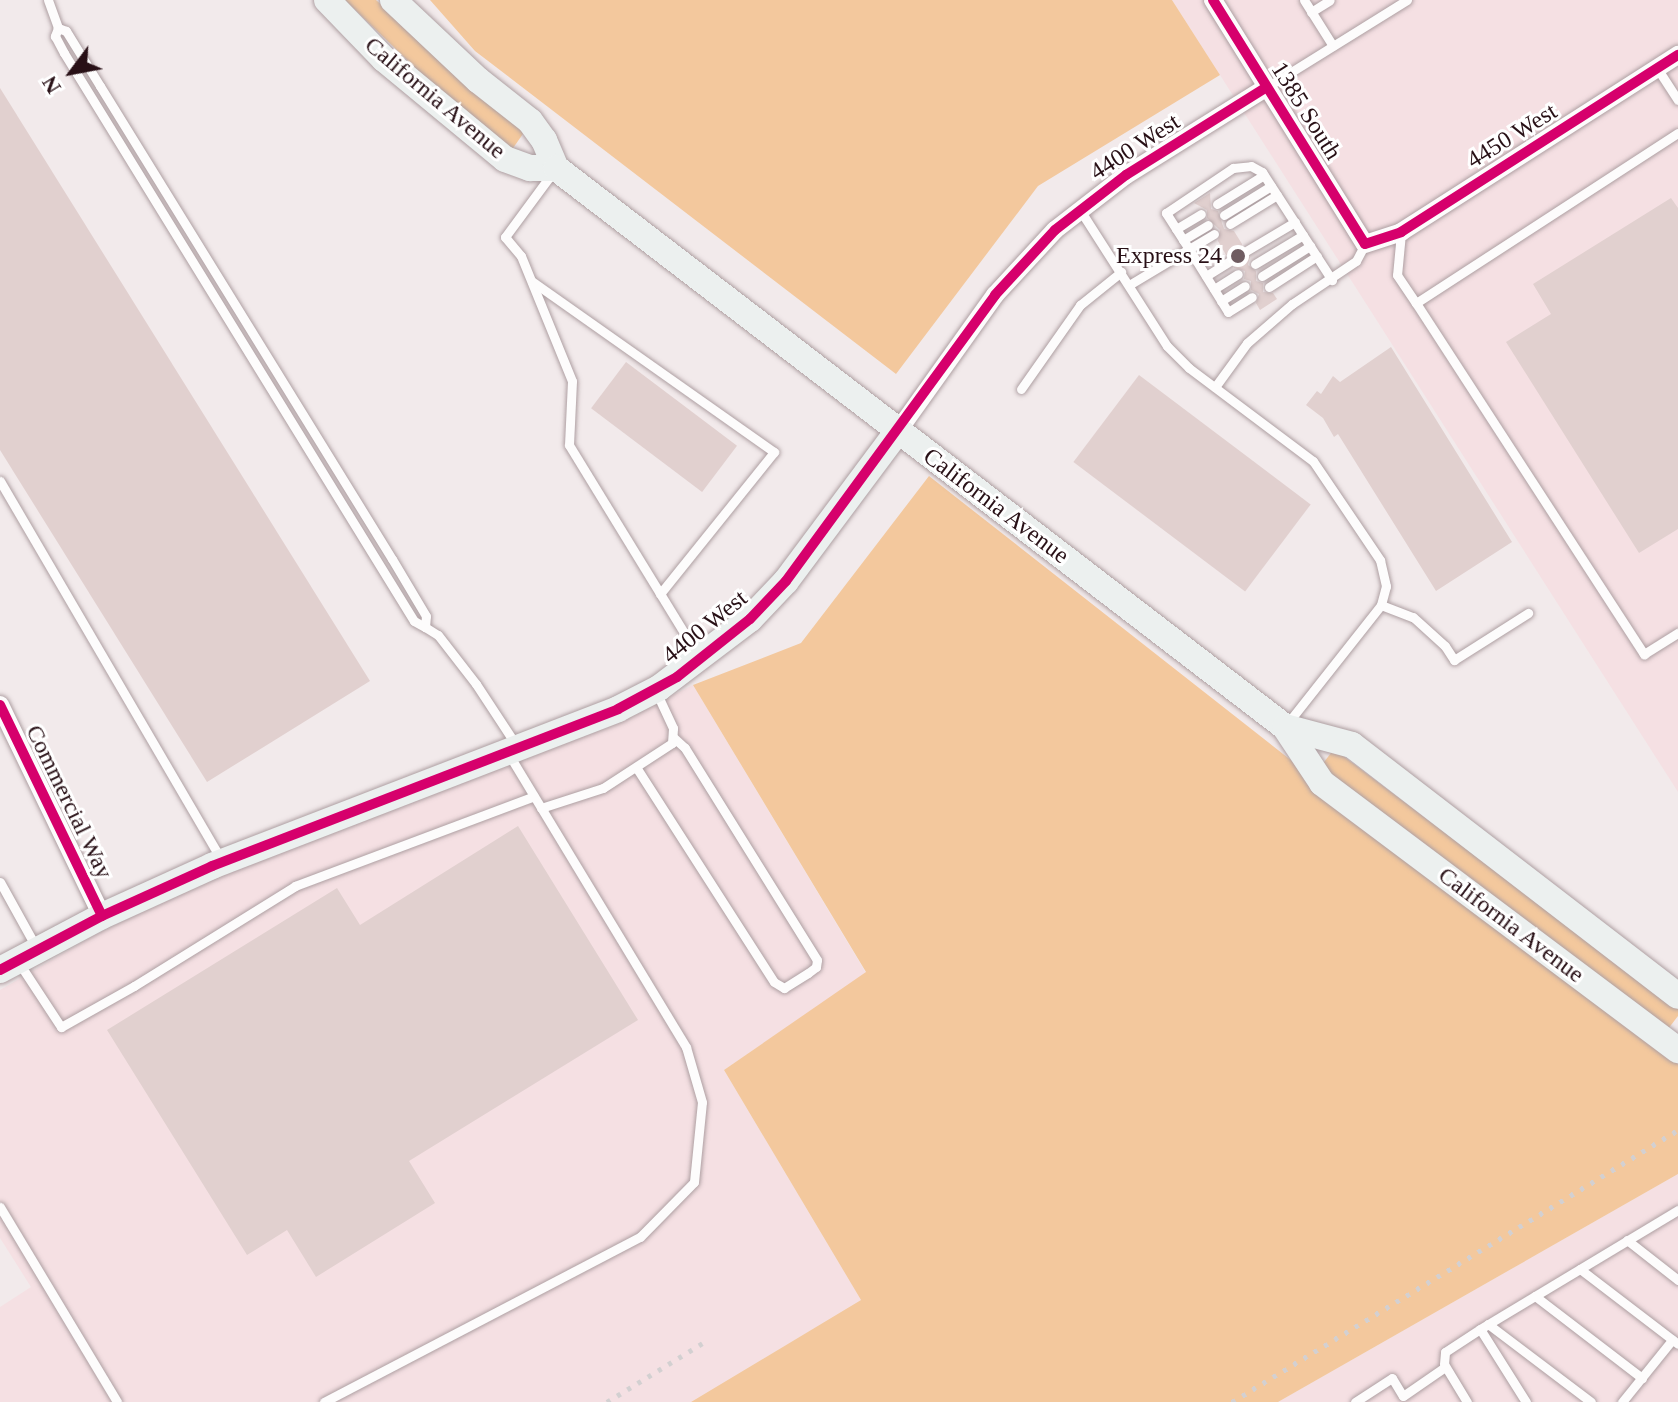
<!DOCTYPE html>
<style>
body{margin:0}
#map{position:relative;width:1678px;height:1402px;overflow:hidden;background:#f2eaeb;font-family:Georgia,serif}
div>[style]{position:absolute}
.built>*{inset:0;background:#f5e0e3}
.green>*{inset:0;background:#f3c89d}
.building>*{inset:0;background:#e1d0cf;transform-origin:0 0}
.roads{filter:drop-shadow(0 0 2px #ae9fa2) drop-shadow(0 0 2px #ae9fa2)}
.lane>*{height:9px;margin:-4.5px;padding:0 4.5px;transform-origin:4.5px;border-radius:4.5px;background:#fdfcfc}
.street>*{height:18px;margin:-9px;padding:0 9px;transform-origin:9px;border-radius:9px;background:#fdfcfc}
.secondary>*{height:26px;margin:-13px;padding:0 13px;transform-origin:13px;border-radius:13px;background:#ecf0ef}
.rail>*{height:5px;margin-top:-2.5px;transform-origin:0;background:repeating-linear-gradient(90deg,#d3d0d1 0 4px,transparent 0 12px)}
.cycleway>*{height:10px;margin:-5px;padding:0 5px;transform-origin:5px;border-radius:5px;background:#d6006c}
.dots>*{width:22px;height:22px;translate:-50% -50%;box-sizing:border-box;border:4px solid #fff;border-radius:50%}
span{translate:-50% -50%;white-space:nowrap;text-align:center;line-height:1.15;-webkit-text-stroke:6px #fff;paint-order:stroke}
.street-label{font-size:24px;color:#281016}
.poi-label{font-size:24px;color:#281016}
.right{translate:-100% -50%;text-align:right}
.north{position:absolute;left:32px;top:32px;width:80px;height:80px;-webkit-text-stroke:6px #fff;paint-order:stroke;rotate:238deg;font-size:22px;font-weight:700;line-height:32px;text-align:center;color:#281016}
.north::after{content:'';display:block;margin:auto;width:28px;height:36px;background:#281016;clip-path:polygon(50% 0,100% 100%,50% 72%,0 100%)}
</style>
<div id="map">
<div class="built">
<i style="clip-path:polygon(1172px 0,1678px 0,1678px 792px,1220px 75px)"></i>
<i style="clip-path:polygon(693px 685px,866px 973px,724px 1070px,861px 1300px,691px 1402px,0 1402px,0 1307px,31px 1287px,0 1238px,0 990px,93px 936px,190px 888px,327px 831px,609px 727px)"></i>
<i style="clip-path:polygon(1678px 1174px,1678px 1402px,1278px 1402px)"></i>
</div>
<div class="green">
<i style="clip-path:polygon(345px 0,376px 0,525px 131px,511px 151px,431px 83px)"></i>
<i style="clip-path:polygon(430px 0,1172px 0,1220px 75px,1038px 186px,896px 374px,475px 51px)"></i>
<i style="clip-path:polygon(929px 476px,1678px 1064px,1678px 1174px,1278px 1402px,691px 1402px,861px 1300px,724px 1070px,866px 972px,693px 685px,801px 643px)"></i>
<i style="clip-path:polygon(1334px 749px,1678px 1009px,1678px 1016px,1668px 1029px,1321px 766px)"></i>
</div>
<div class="building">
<i style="clip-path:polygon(0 88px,370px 681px,207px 782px,0 450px)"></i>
<i style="clip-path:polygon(1210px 193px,1211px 209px,1218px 211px,1224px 229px,1234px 231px,1242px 244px,1240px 255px,1250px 257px,1248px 265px,1256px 271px,1256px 281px,1263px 283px,1263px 292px,1273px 293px,1277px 299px,1260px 310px,1256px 303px,1259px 294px,1251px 290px,1251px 281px,1244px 279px,1245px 271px,1234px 268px,1237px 258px,1226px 255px,1218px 241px,1220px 230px,1207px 218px,1207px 210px,1194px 203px)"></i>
<i style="clip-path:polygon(1671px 198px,1678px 208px,1678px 529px,1639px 553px,1506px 342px,1551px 314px,1533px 284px)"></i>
<i style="clip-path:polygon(1391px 347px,1512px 542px,1436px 591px,1338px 434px,1334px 437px,1323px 418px,1306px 405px,1317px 391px,1321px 394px,1333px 376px,1340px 382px)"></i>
<i style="left:626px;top:362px;width:139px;height:58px;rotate:37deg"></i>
<i style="left:1139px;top:375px;width:215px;height:109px;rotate:37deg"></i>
<i style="clip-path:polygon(518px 826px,638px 1020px,409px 1161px,435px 1203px,316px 1277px,287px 1230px,247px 1255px,107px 1030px,337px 888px,360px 925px)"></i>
</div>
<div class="roads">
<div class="lane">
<i style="left:48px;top:0;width:30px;rotate:70deg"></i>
<i style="left:58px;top:28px;width:9px;rotate:111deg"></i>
<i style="left:55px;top:36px;width:19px;rotate:62deg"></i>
<i style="left:64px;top:53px;width:667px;rotate:58.36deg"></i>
<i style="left:414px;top:621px;width:13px;rotate:29deg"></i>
<i style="left:425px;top:627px;width:11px;rotate:-85deg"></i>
<i style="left:426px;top:616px;width:66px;rotate:-120.8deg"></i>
<i style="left:392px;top:559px;width:556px;rotate:-121.69deg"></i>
<i style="left:100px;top:86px;width:65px;rotate:-121.7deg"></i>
<i style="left:66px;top:31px;width:9px;rotate:-159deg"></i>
<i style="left:1304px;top:0;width:54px;rotate:57.8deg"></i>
<i style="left:1311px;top:12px;width:22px;rotate:-32deg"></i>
<i style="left:1657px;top:68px;width:38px;rotate:57deg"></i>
<i style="left:1267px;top:87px;width:165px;rotate:-31.9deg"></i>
<i style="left:553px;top:172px;width:81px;rotate:126.4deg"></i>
<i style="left:505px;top:237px;width:25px;rotate:50deg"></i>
<i style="left:521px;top:256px;width:135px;rotate:67.8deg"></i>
<i style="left:572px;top:381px;width:64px;rotate:92.7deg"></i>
<i style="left:569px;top:445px;width:249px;rotate:58.5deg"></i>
<i style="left:1217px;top:204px;width:55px;rotate:-31.7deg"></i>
<i style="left:1080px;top:210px;width:161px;rotate:57.4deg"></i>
<i style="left:1167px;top:346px;width:31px;rotate:45deg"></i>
<i style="left:1189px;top:368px;width:155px;rotate:36.9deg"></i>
<i style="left:1313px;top:461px;width:120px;rotate:55.9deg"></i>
<i style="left:1380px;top:560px;width:27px;rotate:77deg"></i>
<i style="left:1386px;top:586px;width:20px;rotate:105deg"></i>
<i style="left:1381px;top:605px;width:152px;rotate:128.3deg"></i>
<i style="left:1224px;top:215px;width:55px;rotate:-31.7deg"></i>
<i style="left:1230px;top:224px;width:55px;rotate:-31.7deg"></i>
<i style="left:1176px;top:229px;width:29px;rotate:-31deg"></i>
<i style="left:1401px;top:233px;width:42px;rotate:95.4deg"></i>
<i style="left:1397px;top:275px;width:34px;rotate:56deg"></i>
<i style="left:1416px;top:303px;width:312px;rotate:-33deg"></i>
<i style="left:1214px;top:234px;width:29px;rotate:149deg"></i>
<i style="left:1189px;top:249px;width:74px;rotate:58.2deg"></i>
<i style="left:1228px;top:312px;width:28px;rotate:-32deg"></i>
<i style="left:1183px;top:240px;width:29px;rotate:-31deg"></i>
<i style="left:1246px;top:251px;width:57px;rotate:-30.6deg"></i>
<i style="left:1255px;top:264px;width:56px;rotate:-31.1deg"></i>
<i style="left:1206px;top:276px;width:28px;rotate:-32deg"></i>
<i style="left:1262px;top:276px;width:57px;rotate:-32deg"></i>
<i style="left:533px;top:282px;width:295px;rotate:35.2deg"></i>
<i style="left:774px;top:452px;width:182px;rotate:128.8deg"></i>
<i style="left:1129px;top:285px;width:70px;rotate:-31deg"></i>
<i style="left:1189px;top:249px;width:43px;rotate:-122.6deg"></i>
<i style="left:1166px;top:213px;width:81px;rotate:-33.9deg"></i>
<i style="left:1233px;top:168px;width:18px;rotate:-6deg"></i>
<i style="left:1251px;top:166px;width:13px;rotate:29deg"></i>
<i style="left:1262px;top:172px;width:129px;rotate:57.1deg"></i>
<i style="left:1269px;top:287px;width:57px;rotate:-32.9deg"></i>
<i style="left:1214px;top:289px;width:28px;rotate:-32deg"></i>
<i style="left:1221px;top:301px;width:28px;rotate:-32deg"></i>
<i style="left:1416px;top:303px;width:419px;rotate:57deg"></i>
<i style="left:1644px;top:654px;width:40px;rotate:-32deg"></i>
<i style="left:1215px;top:387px;width:54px;rotate:-54deg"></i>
<i style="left:1247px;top:343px;width:60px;rotate:-40.9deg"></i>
<i style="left:1292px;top:304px;width:77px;rotate:-33.9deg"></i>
<i style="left:1356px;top:261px;width:19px;rotate:-62deg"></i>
<i style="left:1021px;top:389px;width:103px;rotate:-54.9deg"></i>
<i style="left:1080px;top:305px;width:53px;rotate:-38.8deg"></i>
<i style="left:0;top:481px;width:436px;rotate:59.7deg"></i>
<i style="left:1381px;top:605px;width:34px;rotate:21deg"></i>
<i style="left:1413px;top:617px;width:43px;rotate:42.2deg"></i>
<i style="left:1445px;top:646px;width:17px;rotate:57deg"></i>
<i style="left:1454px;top:660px;width:88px;rotate:-32.4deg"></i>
<i style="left:425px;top:627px;width:15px;rotate:32deg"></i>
<i style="left:438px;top:635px;width:62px;rotate:52.2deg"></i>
<i style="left:476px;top:684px;width:73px;rotate:56.7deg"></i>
<i style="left:636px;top:767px;width:255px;rotate:57.3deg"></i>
<i style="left:774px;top:982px;width:12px;rotate:31deg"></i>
<i style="left:784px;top:988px;width:28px;rotate:-32deg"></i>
<i style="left:808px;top:973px;width:10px;rotate:-37deg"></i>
<i style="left:816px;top:967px;width:7px;rotate:-82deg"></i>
<i style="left:817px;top:960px;width:250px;rotate:-121.9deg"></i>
<i style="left:685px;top:748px;width:15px;rotate:-138deg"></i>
<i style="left:541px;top:808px;width:65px;rotate:-17.9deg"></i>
<i style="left:603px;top:788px;width:82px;rotate:-33.1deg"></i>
<i style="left:672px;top:743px;width:15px;rotate:-86deg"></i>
<i style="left:673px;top:728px;width:38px;rotate:-115deg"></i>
<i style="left:0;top:882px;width:74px;rotate:61deg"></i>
<i style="left:19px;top:963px;width:77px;rotate:56.7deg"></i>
<i style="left:61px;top:1027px;width:84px;rotate:-29.3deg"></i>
<i style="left:134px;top:986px;width:190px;rotate:-31.8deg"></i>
<i style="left:295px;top:886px;width:255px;rotate:-20.6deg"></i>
<i style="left:0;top:1207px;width:227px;rotate:59deg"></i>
<i style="left:1627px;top:1240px;width:65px;rotate:38.1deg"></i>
<i style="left:1580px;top:1269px;width:123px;rotate:37.4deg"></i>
<i style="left:1535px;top:1296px;width:135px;rotate:37.5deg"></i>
<i style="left:1488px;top:1324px;width:129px;rotate:37.1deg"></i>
<i style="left:324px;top:1402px;width:356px;rotate:-27.6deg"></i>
<i style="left:640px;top:1237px;width:77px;rotate:-45.5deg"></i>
<i style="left:694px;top:1182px;width:80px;rotate:-84.3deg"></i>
<i style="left:702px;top:1102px;width:57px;rotate:-106.2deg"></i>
<i style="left:686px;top:1047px;width:341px;rotate:-121.2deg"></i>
<i style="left:1355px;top:1402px;width:44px;rotate:-33deg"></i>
<i style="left:1392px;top:1378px;width:21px;rotate:59deg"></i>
<i style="left:1403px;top:1396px;width:51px;rotate:-34.6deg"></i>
<i style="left:1467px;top:1402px;width:44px;rotate:-121.2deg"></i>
<i style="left:1444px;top:1364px;width:12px;rotate:-85deg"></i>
<i style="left:1445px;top:1352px;width:42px;rotate:-33.3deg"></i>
<i style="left:1526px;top:1402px;width:86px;rotate:-122.2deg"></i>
<i style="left:1480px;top:1329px;width:231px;rotate:-31deg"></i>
<i style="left:1622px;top:1402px;width:80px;rotate:-51.1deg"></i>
</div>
<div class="street">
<i style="left:1213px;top:0;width:287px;rotate:58.1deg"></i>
<i style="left:1365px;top:244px;width:38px;rotate:-18deg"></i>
<i style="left:1401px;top:232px;width:329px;rotate:-32.6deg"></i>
<i style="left:898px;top:431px;width:167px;rotate:-54.5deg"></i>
<i style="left:995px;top:295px;width:88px;rotate:-47.3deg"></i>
<i style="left:1055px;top:230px;width:90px;rotate:-37.8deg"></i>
<i style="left:1126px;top:175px;width:166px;rotate:-32deg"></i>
<i style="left:0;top:705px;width:234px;rotate:64.2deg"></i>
</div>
<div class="secondary">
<i style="left:327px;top:0;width:82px;rotate:46deg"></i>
<i style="left:384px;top:59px;width:157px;rotate:39.6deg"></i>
<i style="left:505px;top:159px;width:27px;rotate:20deg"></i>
<i style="left:530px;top:168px;width:26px"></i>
<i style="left:393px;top:0;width:117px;rotate:43.3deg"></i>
<i style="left:478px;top:80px;width:66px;rotate:38.3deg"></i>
<i style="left:530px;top:121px;width:24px;rotate:54deg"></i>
<i style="left:544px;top:140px;width:30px;rotate:67deg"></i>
<i style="left:556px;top:168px;width:919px;rotate:37.48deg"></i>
<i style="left:1285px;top:727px;width:67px;rotate:56.5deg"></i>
<i style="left:1322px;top:783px;width:445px;rotate:36.9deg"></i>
<i style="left:1285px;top:727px;width:69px;rotate:15deg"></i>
<i style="left:1352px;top:745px;width:411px;rotate:37.6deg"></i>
<i style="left:0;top:970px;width:115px;rotate:-27.9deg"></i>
<i style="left:102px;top:916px;width:121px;rotate:-24.4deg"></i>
<i style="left:212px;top:866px;width:435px;rotate:-21.1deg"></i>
<i style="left:618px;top:709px;width:46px;rotate:-27.1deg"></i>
<i style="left:659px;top:688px;width:114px;rotate:-37.2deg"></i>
<i style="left:750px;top:619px;width:52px;rotate:-46.5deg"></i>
<i style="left:786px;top:581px;width:187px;rotate:-53.3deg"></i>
</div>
</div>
<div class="rail">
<i style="left:607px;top:1402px;width:116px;rotate:-31.6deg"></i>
<i style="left:1232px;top:1402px;width:522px;rotate:-31.38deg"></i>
</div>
<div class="cycleway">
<i style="left:1213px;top:0;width:287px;rotate:58.1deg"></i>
<i style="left:1365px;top:244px;width:38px;rotate:-18deg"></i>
<i style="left:1401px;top:232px;width:329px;rotate:-32.6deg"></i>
<i style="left:0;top:705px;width:234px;rotate:64.2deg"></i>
<i style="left:0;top:970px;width:115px;rotate:-27.9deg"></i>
<i style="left:102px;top:916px;width:121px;rotate:-24.4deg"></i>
<i style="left:212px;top:866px;width:435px;rotate:-21.1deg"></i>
<i style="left:618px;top:709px;width:67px;rotate:-28.5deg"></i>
<i style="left:677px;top:677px;width:93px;rotate:-38.5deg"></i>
<i style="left:750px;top:619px;width:52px;rotate:-46.5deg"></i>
<i style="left:786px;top:581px;width:354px;rotate:-53.8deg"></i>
<i style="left:995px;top:295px;width:88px;rotate:-47.3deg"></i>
<i style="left:1055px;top:230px;width:90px;rotate:-37.8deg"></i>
<i style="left:1126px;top:175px;width:166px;rotate:-32deg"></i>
</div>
<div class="dots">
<i style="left:1238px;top:256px;background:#6f5c61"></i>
</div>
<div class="street-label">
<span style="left:435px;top:98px;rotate:40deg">California Avenue</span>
<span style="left:1306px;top:111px;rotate:58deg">1385 South</span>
<span style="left:1512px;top:136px;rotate:-32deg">4450 West</span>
<span style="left:1135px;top:147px;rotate:-33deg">4400 West</span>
<span style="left:996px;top:506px;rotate:37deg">California Avenue</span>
<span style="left:705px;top:627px;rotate:-39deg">4400 West</span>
<span style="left:69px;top:802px;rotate:64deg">Commercial Way</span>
<span style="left:1511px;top:925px;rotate:37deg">California Avenue</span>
</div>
<div class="poi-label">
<span class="right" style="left:1222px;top:256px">Express 24</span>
</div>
<div class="north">N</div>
</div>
